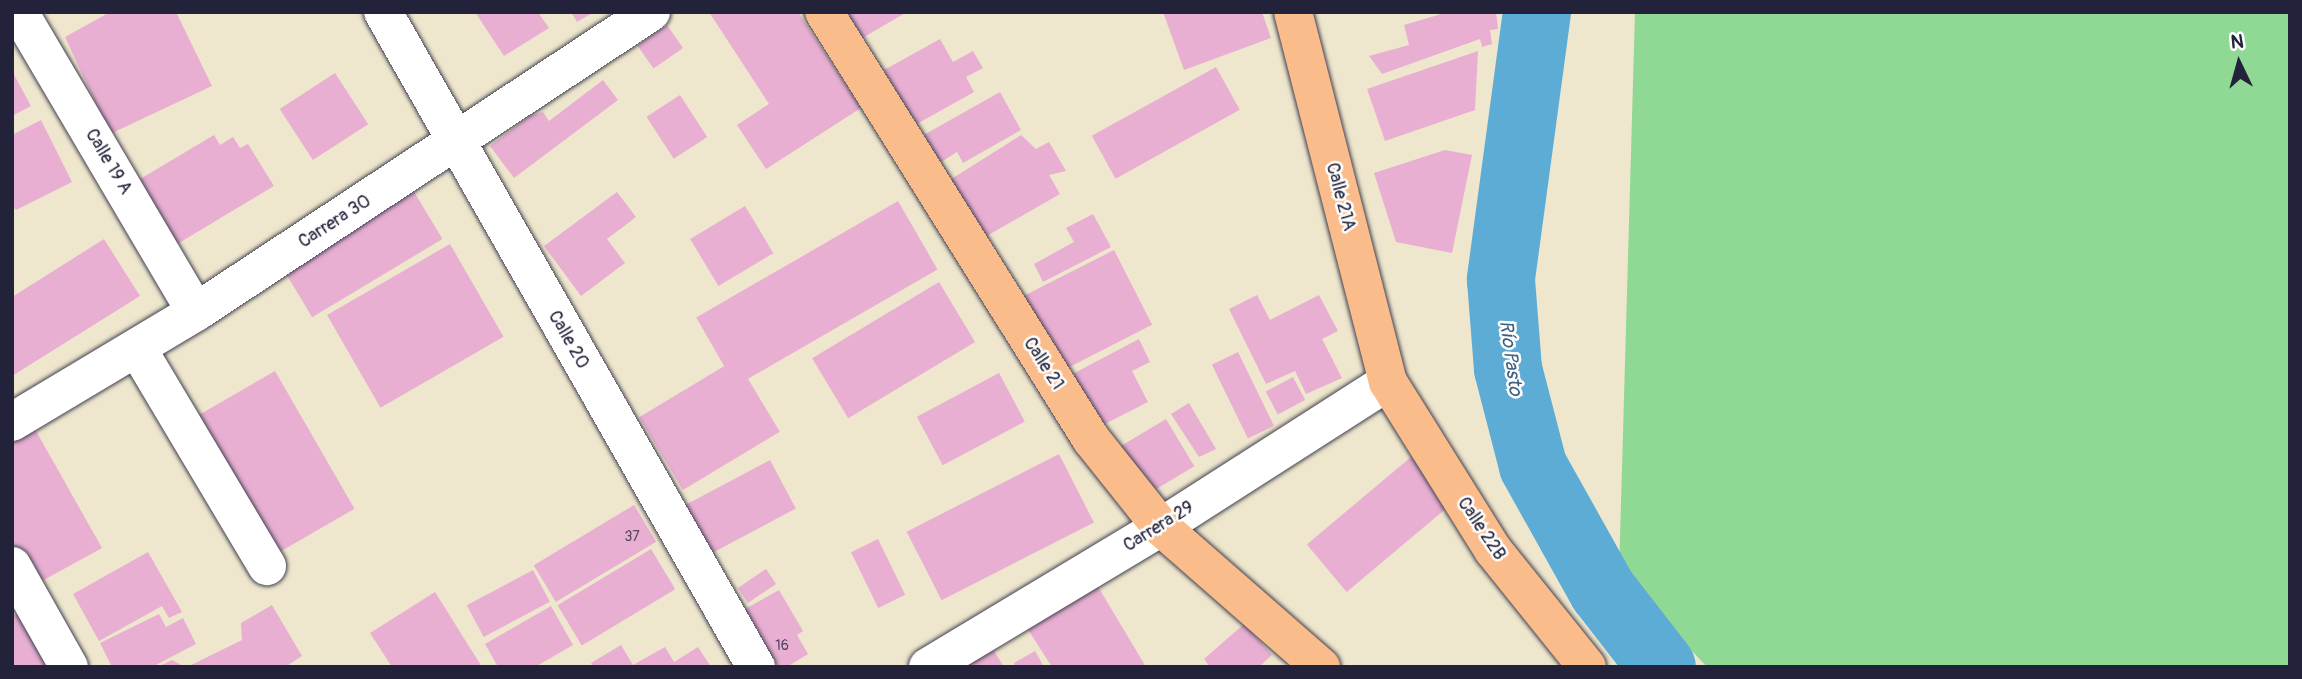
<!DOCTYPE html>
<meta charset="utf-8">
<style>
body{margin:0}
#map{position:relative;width:2302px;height:679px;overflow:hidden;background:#efe7cd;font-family:Pangolin,sans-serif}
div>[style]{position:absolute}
.green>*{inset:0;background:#90d994}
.river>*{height:68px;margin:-34px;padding:0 34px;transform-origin:34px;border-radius:34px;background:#5cacd6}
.building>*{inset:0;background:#e8afd2;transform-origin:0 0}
.roads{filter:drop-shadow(0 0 2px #414051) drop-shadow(0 0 2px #414051)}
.minor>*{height:38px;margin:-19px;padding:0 19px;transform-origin:19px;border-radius:19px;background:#fff}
.major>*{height:38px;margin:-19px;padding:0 19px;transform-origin:19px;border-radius:19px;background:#f9bc8a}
span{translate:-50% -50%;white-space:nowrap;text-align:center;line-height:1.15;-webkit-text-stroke:5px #fff;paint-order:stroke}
.number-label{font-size:14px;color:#544561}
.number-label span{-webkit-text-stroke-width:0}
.street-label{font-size:18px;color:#22223b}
.water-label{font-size:19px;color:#3c6081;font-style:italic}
.frame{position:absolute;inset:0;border:14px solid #22223b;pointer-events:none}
.north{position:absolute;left:2204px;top:28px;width:70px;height:70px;-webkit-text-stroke:5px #fff;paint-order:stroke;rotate:355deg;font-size:19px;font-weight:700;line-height:28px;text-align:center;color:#22223b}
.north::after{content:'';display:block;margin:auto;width:24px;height:32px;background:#22223b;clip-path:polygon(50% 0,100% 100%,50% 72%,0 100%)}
</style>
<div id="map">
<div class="green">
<i style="clip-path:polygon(1635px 12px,2290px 12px,2290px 667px,1707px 667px,1619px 573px)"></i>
</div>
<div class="river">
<i style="left:1537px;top:12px;width:270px;rotate:97.7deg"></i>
<i style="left:1501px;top:280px;width:89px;rotate:85.5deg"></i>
<i style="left:1508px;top:369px;width:100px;rotate:75.5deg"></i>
<i style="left:1533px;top:466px;width:143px;rotate:60.8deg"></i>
<i style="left:1603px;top:591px;width:96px;rotate:52.2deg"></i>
</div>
<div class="building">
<i style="clip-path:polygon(110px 12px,176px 12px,212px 86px,110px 134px,65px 37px)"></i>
<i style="clip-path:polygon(475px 12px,538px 12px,549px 28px,504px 56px)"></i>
<i style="clip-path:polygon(571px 12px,594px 12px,577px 22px)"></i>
<i style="clip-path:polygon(709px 12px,798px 12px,861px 108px,766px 169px,737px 125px,769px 104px)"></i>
<i style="clip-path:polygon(833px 12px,907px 12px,852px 44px)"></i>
<i style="clip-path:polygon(1163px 12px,1262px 12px,1271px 38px,1184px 70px)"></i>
<i style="clip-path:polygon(1448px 12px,1496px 12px,1498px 29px,1490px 30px,1492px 44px,1482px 47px,1480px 39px,1382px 74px,1369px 56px,1409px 45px,1404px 25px)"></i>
<i style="left:667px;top:25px;width:28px;height:36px;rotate:55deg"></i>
<i style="clip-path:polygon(940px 39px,953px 62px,973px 51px,983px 68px,966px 77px,974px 92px,915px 125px,884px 70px)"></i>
<i style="clip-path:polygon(1478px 51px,1475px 110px,1385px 141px,1367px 89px)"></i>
<i style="left:1216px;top:67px;width:49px;height:142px;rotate:61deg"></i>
<i style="clip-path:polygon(12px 71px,31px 106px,12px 116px)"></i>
<i style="left:335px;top:73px;width:61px;height:66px;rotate:57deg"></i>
<i style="clip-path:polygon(603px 80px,618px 100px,514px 178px,490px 146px,530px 116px,543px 112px,549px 121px)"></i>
<i style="clip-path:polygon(1000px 92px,1021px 130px,963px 163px,957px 152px,938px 164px,922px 136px)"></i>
<i style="left:680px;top:95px;width:50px;height:40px;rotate:57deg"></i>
<i style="clip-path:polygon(41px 120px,72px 182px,16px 210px,12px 206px,12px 135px)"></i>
<i style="clip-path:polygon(214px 135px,220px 145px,233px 137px,240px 148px,248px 144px,274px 186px,169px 249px,130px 185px)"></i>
<i style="clip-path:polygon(1021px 135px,1036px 149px,1049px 142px,1066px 171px,1049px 175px,1060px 194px,978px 241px,945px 183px)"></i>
<i style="clip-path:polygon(1445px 150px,1472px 155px,1452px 253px,1396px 242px,1374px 173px)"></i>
<i style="left:410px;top:185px;width:63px;height:152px;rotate:59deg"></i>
<i style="clip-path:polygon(617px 192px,636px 217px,607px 239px,625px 263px,581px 296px,544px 246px)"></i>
<i style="left:898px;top:201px;width:79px;height:233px;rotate:60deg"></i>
<i style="left:745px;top:206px;width:55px;height:64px;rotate:59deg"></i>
<i style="clip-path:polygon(1093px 214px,1111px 247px,1043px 282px,1034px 264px,1074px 242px,1066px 228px)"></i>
<i style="clip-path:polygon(104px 239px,140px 296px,12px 376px,12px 297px)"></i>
<i style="left:450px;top:244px;width:107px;height:142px;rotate:60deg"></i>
<i style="left:1114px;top:250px;width:84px;height:101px;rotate:63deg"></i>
<i style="left:939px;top:282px;width:70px;height:148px;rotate:59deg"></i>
<i style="clip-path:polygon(1257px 295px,1270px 320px,1319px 295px,1338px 331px,1322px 339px,1342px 378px,1306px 394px,1295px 371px,1266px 384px,1229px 309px)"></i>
<i style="clip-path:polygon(1139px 339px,1150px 362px,1132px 371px,1148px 402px,1091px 431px,1063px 379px)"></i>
<i style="left:1238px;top:352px;width:82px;height:29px;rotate:64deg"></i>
<i style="left:736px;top:359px;width:85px;height:113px;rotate:59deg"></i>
<i style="left:275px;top:371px;width:159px;height:96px;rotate:60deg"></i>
<i style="left:999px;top:373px;width:55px;height:93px;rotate:62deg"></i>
<i style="left:1293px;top:377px;width:26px;height:31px;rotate:62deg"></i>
<i style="clip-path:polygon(1189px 403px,1216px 449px,1199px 457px,1171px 414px)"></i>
<i style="left:1166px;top:419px;width:55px;height:56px;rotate:59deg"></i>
<i style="clip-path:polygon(31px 422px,102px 548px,31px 587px,12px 554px,12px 433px)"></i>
<i style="left:1059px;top:454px;width:77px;height:171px;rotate:63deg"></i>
<i style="left:1411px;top:457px;width:62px;height:136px;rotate:50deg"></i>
<i style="left:770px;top:460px;width:55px;height:105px;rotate:62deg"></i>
<i style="left:634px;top:505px;width:43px;height:117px;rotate:59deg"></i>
<i style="left:878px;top:539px;width:62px;height:30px;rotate:64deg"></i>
<i style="left:651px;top:549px;width:47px;height:109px;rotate:59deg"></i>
<i style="clip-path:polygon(148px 552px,182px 612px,169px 618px,162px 606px,99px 641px,73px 594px)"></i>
<i style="left:766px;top:569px;width:18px;height:34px;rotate:56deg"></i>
<i style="left:533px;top:570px;width:36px;height:75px;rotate:62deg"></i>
<i style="clip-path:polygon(1094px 580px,1146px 667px,1052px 667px,1025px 625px)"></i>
<i style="clip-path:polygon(779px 590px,803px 631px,797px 635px,808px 654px,787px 667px,778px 667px,745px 609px)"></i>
<i style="clip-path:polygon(435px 592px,482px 667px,392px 667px,370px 633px)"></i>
<i style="clip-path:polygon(272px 605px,302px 656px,285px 667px,187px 667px,242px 640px,241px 623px)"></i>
<i style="clip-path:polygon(551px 606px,573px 645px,535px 667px,498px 667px,485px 644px)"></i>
<i style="clip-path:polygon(21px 613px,58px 667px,12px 667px,12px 616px)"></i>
<i style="clip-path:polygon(159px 614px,166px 627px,183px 618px,196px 644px,152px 667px,112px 667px,100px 643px)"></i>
<i style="clip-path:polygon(1244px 624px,1272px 655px,1259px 667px,1210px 667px,1204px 659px)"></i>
<i style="clip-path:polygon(621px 645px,633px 665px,665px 647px,674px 662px,698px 647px,711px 667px,594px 667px,591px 663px)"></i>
<i style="clip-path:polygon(991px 646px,1004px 667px,960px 667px)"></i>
<i style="clip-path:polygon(1035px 651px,1044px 667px,1015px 667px,1014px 663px)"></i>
<i style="clip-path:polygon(172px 660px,185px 667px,158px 667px)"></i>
</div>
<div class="roads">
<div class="minor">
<i style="left:19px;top:12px;width:348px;rotate:59.5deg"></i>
<i style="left:383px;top:12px;width:754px;rotate:60.34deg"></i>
<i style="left:137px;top:348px;width:254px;rotate:59.2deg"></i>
<i style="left:12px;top:422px;width:214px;rotate:-30.9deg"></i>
<i style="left:196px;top:312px;width:545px;rotate:-33.4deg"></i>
<i style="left:12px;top:566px;width:116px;rotate:60.6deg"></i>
<i style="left:928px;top:667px;width:272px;rotate:-31deg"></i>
<i style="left:1161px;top:527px;width:269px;rotate:-32.6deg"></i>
</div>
<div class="major">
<i style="left:824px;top:12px;width:504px;rotate:57.98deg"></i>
<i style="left:1091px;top:439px;width:112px;rotate:51.5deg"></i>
<i style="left:1161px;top:527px;width:213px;rotate:41.2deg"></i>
<i style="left:1293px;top:12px;width:382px;rotate:75.6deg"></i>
<i style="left:1388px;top:382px;width:198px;rotate:58deg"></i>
<i style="left:1493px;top:550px;width:150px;rotate:51.2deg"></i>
</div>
</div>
<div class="number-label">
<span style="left:632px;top:537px">37</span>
<span style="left:782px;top:646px">16</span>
</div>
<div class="street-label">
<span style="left:108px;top:162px;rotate:59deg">Calle 19 A</span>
<span style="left:1340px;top:197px;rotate:75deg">Calle 21A</span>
<span style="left:335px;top:222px;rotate:-33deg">Carrera 30</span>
<span style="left:568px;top:340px;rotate:60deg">Calle 20</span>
<span style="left:1043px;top:364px;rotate:57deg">Calle 21</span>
<span style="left:1159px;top:527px;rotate:-32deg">Carrera 29</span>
<span style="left:1481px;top:529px;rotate:56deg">Calle 22B</span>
</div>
<div class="water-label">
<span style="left:1510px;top:358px;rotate:82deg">Río Pasto</span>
</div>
<div class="frame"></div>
<div class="north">N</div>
</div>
